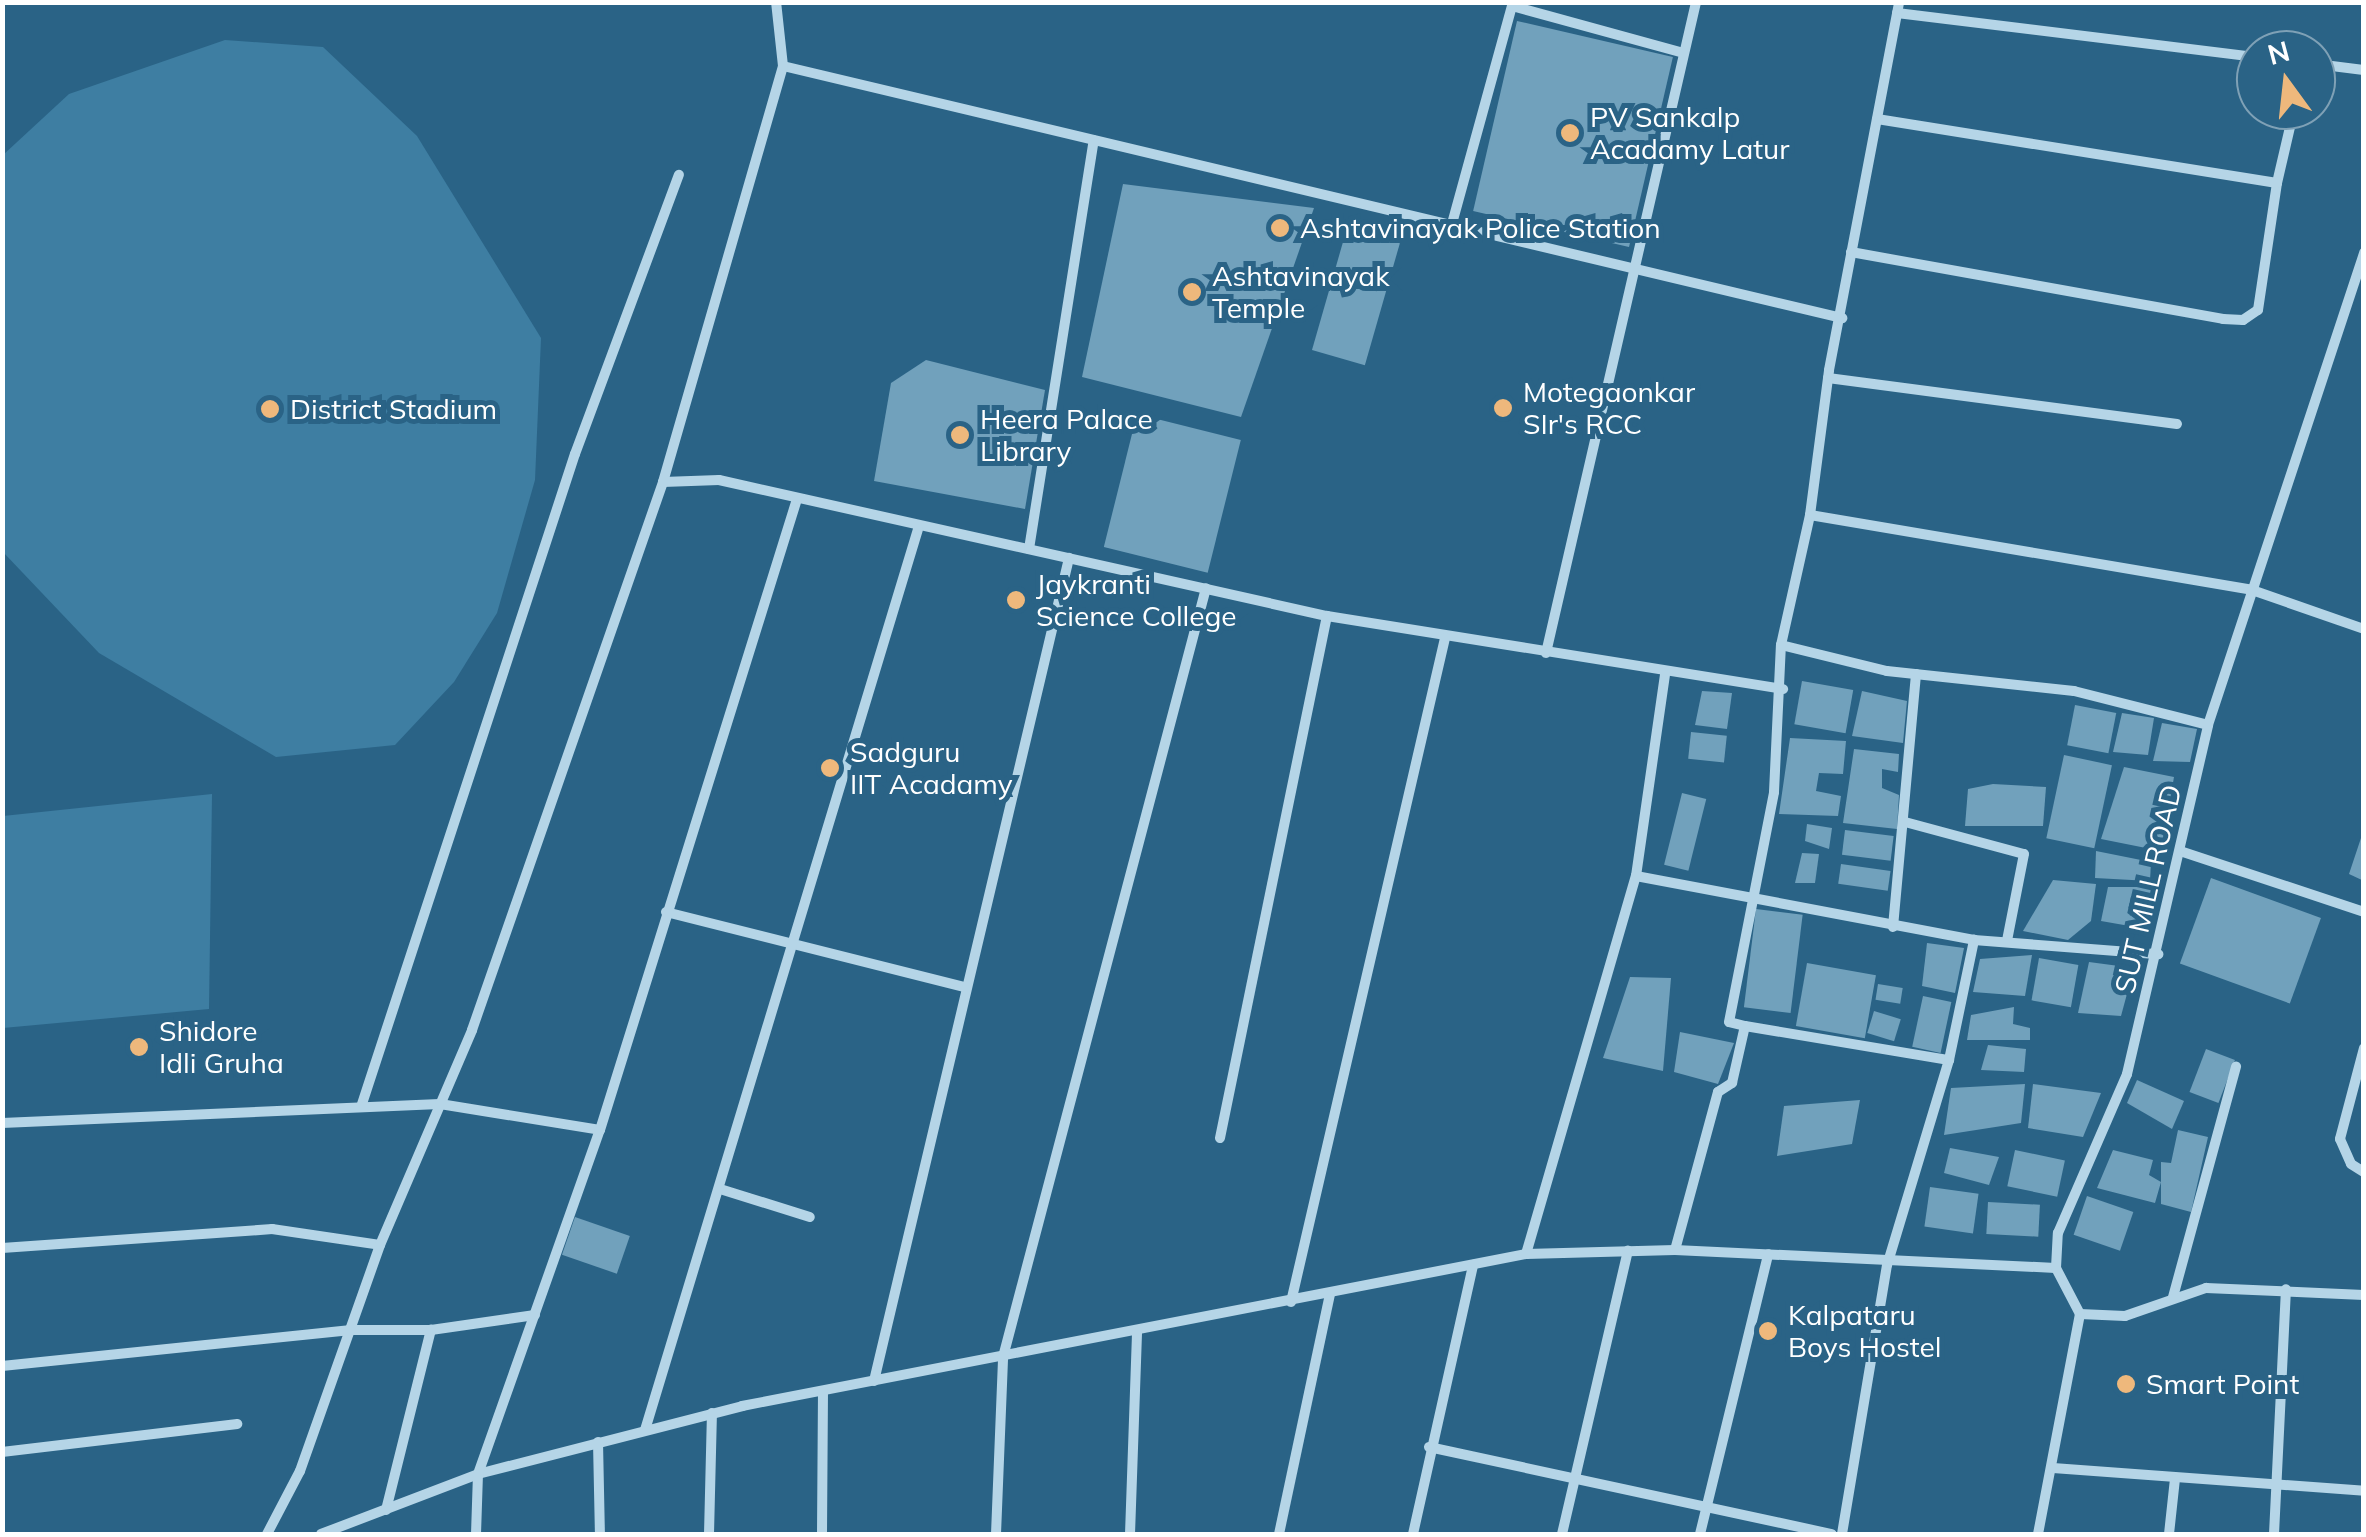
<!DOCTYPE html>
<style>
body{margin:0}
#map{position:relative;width:2366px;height:1537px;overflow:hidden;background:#2a6386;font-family:Mulish,sans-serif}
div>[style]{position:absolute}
.green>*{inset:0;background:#3e7ea2}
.building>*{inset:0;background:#71a1bc;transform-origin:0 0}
.minor>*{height:10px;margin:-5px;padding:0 5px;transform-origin:5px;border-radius:5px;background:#b5d5e7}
.dots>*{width:28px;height:28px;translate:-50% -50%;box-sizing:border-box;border:5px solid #2a6386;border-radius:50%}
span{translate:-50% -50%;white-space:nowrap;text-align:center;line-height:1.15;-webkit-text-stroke:10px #2a6386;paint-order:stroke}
.poi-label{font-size:28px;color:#fff}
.left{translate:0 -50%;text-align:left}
.street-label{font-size:28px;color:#fff}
.frame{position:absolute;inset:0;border:5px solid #fff;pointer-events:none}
.north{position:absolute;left:2236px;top:30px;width:100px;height:100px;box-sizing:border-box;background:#2a6386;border:2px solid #7fa1b6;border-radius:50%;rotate:345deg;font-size:28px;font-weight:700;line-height:40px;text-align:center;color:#fff}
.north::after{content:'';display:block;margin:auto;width:35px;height:45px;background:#eeb87c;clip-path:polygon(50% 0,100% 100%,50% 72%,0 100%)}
</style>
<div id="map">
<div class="green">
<i style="clip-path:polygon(225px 40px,323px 47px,417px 136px,541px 338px,535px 480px,497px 613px,454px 682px,395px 745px,276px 757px,99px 653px,3px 552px,3px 155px,69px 94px)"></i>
<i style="clip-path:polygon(212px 794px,209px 1009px,3px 1028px,3px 816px)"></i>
</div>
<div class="building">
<i style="left:1517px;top:21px;width:160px;height:195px;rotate:13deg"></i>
<i style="clip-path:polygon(1123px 184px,1314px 208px,1241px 417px,1082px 377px)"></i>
<i style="left:1347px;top:228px;width:55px;height:127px;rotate:16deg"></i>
<i style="clip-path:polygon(926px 360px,1045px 390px,1025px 509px,874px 481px,891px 383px)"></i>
<i style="left:1137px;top:414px;width:107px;height:137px;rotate:14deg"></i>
<i style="left:1802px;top:681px;width:52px;height:44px;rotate:10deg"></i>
<i style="clip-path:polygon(1702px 691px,1732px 693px,1727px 729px,1695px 725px)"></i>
<i style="clip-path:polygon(1862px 691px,1907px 701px,1903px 743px,1852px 736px)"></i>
<i style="left:2075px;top:705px;width:42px;height:41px;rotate:11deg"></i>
<i style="clip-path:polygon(2122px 713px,2154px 718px,2148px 755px,2113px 752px)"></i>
<i style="clip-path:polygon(2162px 723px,2197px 729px,2190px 762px,2153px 761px)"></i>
<i style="left:1691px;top:732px;width:36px;height:27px;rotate:6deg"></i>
<i style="clip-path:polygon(1790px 738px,1846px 741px,1843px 774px,1819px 773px,1816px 791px,1841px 796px,1838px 816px,1779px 814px)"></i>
<i style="clip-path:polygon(1854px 749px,1899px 754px,1898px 772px,1882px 769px,1882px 788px,1899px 795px,1897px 829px,1843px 823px)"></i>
<i style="left:2064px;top:755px;width:49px;height:85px;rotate:12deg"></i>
<i style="clip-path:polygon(2124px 767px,2174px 777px,2161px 851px,2101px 839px)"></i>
<i style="clip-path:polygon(1993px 784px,2046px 787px,2043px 826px,1965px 826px,1968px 789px)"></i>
<i style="left:1682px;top:793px;width:25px;height:74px;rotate:14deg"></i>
<i style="clip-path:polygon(1807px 824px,1832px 828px,1829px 849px,1805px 841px)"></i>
<i style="left:1845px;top:830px;width:49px;height:25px;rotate:7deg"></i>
<i style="clip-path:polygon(2363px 832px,2364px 832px,2364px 881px,2349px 874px)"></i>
<i style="clip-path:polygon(2096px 851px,2151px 862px,2150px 881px,2095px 878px)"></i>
<i style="clip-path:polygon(1802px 853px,1819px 854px,1815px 883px,1795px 883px)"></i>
<i style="left:1841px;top:864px;width:50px;height:20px;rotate:8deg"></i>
<i style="left:2211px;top:878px;width:117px;height:91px;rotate:20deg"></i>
<i style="clip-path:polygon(2053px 880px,2096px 884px,2091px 921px,2068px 940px,2023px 931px)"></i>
<i style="clip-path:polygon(2108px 887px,2154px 887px,2141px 928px,2101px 921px)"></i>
<i style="left:1756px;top:909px;width:47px;height:99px;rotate:7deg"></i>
<i style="clip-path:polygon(1927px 943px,1964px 948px,1955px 993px,1922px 986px)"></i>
<i style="clip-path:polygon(2032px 955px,2025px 996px,1973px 992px,1980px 959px)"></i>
<i style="left:2039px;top:958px;width:40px;height:43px;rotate:10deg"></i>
<i style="clip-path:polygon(2089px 962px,2134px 968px,2121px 1016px,2078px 1013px)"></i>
<i style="left:1807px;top:963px;width:70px;height:64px;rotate:10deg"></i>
<i style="clip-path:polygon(1630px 977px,1671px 978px,1663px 1071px,1603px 1058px)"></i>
<i style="left:1878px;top:984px;width:25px;height:16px;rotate:9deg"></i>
<i style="left:1923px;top:996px;width:29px;height:52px;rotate:12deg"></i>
<i style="clip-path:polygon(2014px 1007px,2013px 1024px,2030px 1028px,2030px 1040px,1967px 1040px,1971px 1015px)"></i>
<i style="left:1874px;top:1011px;width:28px;height:23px;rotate:17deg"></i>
<i style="clip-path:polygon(1680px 1032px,1734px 1043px,1718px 1084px,1674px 1072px)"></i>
<i style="clip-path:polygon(1988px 1045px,2026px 1049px,2024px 1072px,1981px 1070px)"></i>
<i style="left:2206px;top:1049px;width:31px;height:46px;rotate:21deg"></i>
<i style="clip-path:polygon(2137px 1080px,2184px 1101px,2172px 1129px,2127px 1103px)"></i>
<i style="clip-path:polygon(2025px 1084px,2021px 1123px,1944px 1135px,1951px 1088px)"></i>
<i style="clip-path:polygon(2033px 1084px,2101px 1093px,2083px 1137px,2028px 1128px)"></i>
<i style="clip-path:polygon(1860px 1100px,1852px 1144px,1777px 1156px,1784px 1106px)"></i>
<i style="clip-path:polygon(2178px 1130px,2208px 1137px,2191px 1212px,2161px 1204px,2161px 1162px,2171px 1163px)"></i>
<i style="clip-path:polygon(1950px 1148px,1999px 1157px,1989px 1185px,1944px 1173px)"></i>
<i style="left:2015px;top:1150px;width:51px;height:37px;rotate:12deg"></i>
<i style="clip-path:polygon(2113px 1150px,2153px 1160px,2149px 1175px,2161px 1182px,2155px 1203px,2097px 1188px)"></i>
<i style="left:1930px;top:1187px;width:49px;height:40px;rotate:8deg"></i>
<i style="left:2087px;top:1196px;width:49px;height:41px;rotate:19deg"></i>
<i style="left:1988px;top:1202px;width:52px;height:32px;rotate:3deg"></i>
<i style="left:575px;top:1217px;width:58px;height:40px;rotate:19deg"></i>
</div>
<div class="minor">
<i style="left:1512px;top:6px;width:178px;rotate:15.3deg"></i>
<i style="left:1897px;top:13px;width:362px;rotate:7deg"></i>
<i style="left:2316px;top:64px;width:48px;rotate:7.1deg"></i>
<i style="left:783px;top:66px;width:1089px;rotate:13.39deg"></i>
<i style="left:2277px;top:183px;width:75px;rotate:-76.9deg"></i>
<i style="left:1453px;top:220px;width:226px;rotate:-74.6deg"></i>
<i style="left:1851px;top:252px;width:378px;rotate:10.2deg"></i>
<i style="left:2223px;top:319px;width:20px;rotate:3deg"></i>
<i style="left:2243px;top:320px;width:18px;rotate:-34deg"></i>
<i style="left:2258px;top:310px;width:128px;rotate:-81.5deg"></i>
<i style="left:2277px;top:183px;width:405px;rotate:-170.9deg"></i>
<i style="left:1828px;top:378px;width:352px;rotate:7.5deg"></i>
<i style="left:663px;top:482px;width:56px;rotate:-2deg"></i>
<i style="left:719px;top:480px;width:623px;rotate:12.61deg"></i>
<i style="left:1327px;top:616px;width:462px;rotate:9.1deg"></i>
<i style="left:1810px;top:515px;width:448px;rotate:9.6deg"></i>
<i style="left:2252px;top:590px;width:119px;rotate:19.2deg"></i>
<i style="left:1029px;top:549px;width:414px;rotate:-81deg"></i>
<i style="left:1781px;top:645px;width:109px;rotate:13.8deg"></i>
<i style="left:1887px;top:671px;width:188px;rotate:6.1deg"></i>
<i style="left:2074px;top:691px;width:138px;rotate:14.2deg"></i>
<i style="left:1546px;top:653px;width:668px;rotate:-77.02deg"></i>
<i style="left:1905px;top:822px;width:123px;rotate:15.1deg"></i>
<i style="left:2024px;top:854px;width:89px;rotate:101.1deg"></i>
<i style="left:2180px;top:851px;width:194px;rotate:18.3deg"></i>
<i style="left:1636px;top:876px;width:344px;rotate:10.7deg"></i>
<i style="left:1974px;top:940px;width:185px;rotate:4.4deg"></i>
<i style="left:666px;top:912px;width:308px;rotate:14.1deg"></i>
<i style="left:1893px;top:927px;width:254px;rotate:-84.8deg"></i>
<i style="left:1745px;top:1026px;width:207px;rotate:9.5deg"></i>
<i style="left:1949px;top:1060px;width:214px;rotate:106.8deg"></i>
<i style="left:1887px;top:1265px;width:273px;rotate:99.5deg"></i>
<i style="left:2364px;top:1048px;width:94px;rotate:104.8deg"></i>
<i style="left:2340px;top:1139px;width:27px;rotate:66deg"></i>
<i style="left:2351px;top:1164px;width:15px;rotate:32deg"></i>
<i style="left:1949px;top:1060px;width:123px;rotate:-78.2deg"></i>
<i style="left:361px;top:1107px;width:687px;rotate:-71.86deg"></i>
<i style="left:575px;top:454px;width:298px;rotate:-69.6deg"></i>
<i style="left:2px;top:1123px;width:438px;rotate:-2.5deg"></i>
<i style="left:440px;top:1104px;width:162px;rotate:9.2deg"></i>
<i style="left:600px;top:1130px;width:661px;rotate:-72.66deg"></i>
<i style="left:1220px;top:1138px;width:533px;rotate:-78.42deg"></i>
<i style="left:720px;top:1189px;width:94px;rotate:17.3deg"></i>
<i style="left:2px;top:1248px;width:271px;rotate:-4deg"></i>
<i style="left:272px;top:1229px;width:109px;rotate:8.4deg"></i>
<i style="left:1675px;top:1250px;width:164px;rotate:-74.8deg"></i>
<i style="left:1718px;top:1092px;width:17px;rotate:-33deg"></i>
<i style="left:1732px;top:1083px;width:58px;rotate:-77.2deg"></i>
<i style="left:1745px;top:1026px;width:16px;rotate:-166deg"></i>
<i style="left:1729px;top:1022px;width:234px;rotate:-78.9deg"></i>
<i style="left:1774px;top:792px;width:147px;rotate:-87.3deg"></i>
<i style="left:1781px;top:645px;width:133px;rotate:-77.4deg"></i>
<i style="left:1810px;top:515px;width:146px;rotate:-82.5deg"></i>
<i style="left:1829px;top:370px;width:375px;rotate:-79.2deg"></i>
<i style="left:1526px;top:1254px;width:394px;rotate:-73.8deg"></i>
<i style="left:1636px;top:876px;width:203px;rotate:-81.8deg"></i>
<i style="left:2173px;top:1297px;width:239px;rotate:-74.7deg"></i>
<i style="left:1291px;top:1302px;width:682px;rotate:-76.94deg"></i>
<i style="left:2080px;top:1314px;width:45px;rotate:2.5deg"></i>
<i style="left:2125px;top:1316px;width:86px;rotate:-19.1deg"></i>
<i style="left:2206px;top:1288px;width:158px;rotate:2.5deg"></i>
<i style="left:2px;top:1366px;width:351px;rotate:-5.9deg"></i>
<i style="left:351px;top:1330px;width:80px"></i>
<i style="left:431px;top:1330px;width:105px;rotate:-8.2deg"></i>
<i style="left:874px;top:1381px;width:846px;rotate:-76.67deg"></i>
<i style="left:645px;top:1430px;width:941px;rotate:-73.14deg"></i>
<i style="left:598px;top:1442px;width:92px;rotate:88.8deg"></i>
<i style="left:1429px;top:1447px;width:412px;rotate:12.2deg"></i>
<i style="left:2px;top:1452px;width:237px;rotate:-6.8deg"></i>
<i style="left:2053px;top:1468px;width:312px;rotate:4.2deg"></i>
<i style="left:386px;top:1510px;width:186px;rotate:-76deg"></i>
<i style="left:267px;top:1534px;width:71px;rotate:-62.4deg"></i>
<i style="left:300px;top:1471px;width:240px;rotate:-70.5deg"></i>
<i style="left:380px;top:1245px;width:234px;rotate:-66.8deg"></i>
<i style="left:472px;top:1030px;width:580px;rotate:-70.78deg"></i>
<i style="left:663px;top:482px;width:433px;rotate:-73.9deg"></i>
<i style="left:783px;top:66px;width:64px;rotate:-96.2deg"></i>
<i style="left:321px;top:1534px;width:168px;rotate:-20.9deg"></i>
<i style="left:478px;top:1474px;width:273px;rotate:-14.4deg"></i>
<i style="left:742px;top:1406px;width:799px;rotate:-10.97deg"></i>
<i style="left:1526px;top:1254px;width:149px;rotate:-1.5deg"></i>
<i style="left:1675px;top:1250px;width:381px;rotate:2.7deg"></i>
<i style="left:476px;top:1534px;width:60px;rotate:-88.1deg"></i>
<i style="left:478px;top:1474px;width:365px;rotate:-70.5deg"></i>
<i style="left:709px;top:1534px;width:121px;rotate:-88.6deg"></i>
<i style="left:822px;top:1534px;width:143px;rotate:-89.6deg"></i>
<i style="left:996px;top:1534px;width:177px;rotate:-87.7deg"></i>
<i style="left:1003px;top:1357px;width:795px;rotate:-75.21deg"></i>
<i style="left:1130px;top:1534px;width:203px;rotate:-88deg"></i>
<i style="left:1279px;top:1534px;width:245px;rotate:-78deg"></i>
<i style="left:1413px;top:1534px;width:276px;rotate:-77.4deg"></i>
<i style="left:1562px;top:1534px;width:291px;rotate:-76.9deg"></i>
<i style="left:1700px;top:1534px;width:288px;rotate:-76.3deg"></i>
<i style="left:2038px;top:1534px;width:224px;rotate:-79.2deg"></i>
<i style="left:2080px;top:1314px;width:52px;rotate:-117.6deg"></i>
<i style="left:2056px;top:1268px;width:35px;rotate:-87deg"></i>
<i style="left:2058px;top:1233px;width:173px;rotate:-66.5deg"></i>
<i style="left:2127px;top:1074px;width:358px;rotate:-76.9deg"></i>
<i style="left:2208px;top:725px;width:498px;rotate:-71.7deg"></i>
<i style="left:2169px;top:1534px;width:55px;rotate:-83.8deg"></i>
<i style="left:2274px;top:1534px;width:245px;rotate:-87.2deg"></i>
</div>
<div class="dots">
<i style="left:1570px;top:133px;background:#eeb87c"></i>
<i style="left:1280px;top:228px;background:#eeb87c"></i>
<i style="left:1192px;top:292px;background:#eeb87c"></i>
<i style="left:1503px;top:408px;background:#eeb87c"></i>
<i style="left:270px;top:409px;background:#eeb87c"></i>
<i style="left:960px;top:435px;background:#eeb87c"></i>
<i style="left:1016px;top:600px;background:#eeb87c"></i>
<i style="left:830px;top:768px;background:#eeb87c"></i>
<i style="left:139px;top:1047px;background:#eeb87c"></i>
<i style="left:1768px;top:1331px;background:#eeb87c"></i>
<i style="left:2126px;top:1384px;background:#eeb87c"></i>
</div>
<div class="poi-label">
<span class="left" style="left:1590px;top:133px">PV Sankalp<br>Acadamy Latur</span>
<span class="left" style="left:1300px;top:228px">Ashtavinayak Police Station</span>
<span class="left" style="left:1212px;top:292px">Ashtavinayak<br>Temple</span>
<span class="left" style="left:1523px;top:408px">Motegaonkar<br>SIr's RCC</span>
<span class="left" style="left:290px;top:409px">District Stadium</span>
<span class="left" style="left:980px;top:435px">Heera Palace<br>Library</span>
<span class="left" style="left:1036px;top:600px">Jaykranti<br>Science College</span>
<span class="left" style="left:850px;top:768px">Sadguru<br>IIT Acadamy</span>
<span class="left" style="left:159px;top:1047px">Shidore<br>Idli Gruha</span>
<span class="left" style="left:1788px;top:1331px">Kalpataru<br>Boys Hostel</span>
<span class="left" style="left:2146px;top:1384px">Smart Point</span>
</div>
<div class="street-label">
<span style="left:2148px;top:889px;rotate:-77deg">SUT MILL ROAD</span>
</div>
<div class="frame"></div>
<div class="north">N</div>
</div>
